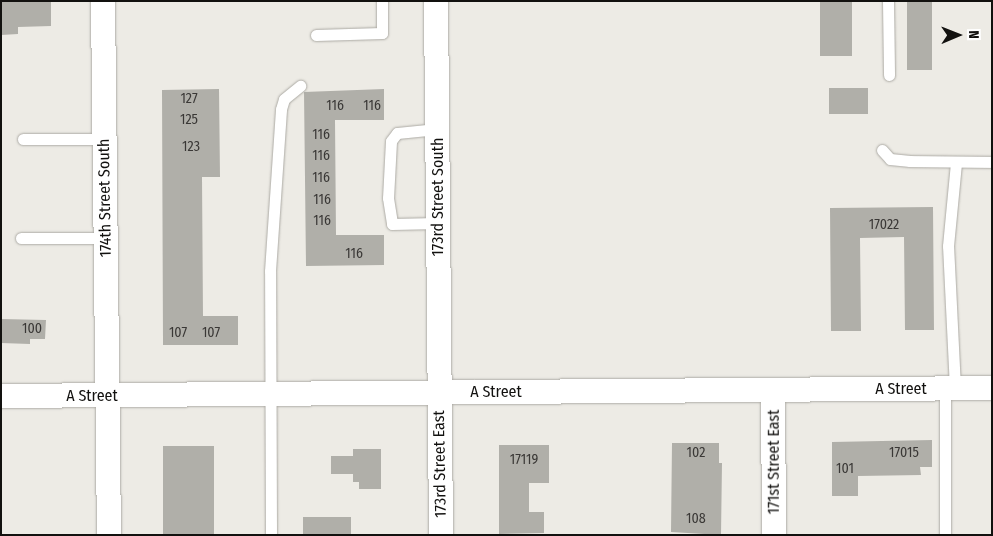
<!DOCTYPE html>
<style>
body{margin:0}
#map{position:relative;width:993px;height:536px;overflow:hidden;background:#edebe5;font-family:"Fira Sans Condensed",sans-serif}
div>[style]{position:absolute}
.building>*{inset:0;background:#b0afa9;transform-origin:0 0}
.roads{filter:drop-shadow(0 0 1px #acaaa4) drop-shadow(0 0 1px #acaaa4)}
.service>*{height:11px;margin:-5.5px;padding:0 5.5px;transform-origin:5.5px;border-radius:5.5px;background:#fff}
.minor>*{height:24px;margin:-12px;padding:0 12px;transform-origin:12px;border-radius:12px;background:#fff}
span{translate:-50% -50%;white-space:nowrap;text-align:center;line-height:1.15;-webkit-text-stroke:4px #fff;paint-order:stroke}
.number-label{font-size:14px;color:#3a3836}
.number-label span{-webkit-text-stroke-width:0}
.street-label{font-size:16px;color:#12110f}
.frame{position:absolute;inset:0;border:2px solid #12110f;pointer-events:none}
.north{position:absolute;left:933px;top:10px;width:50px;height:50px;-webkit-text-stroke:4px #fff;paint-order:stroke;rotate:89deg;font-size:14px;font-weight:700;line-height:20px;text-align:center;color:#12110f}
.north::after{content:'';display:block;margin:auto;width:18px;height:22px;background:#12110f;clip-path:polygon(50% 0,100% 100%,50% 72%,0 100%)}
</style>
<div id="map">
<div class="building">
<i style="clip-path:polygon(1px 1px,51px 1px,51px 26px,18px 27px,18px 34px,1px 35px)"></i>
<i style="left:820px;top:1px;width:32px;height:55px"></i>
<i style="left:907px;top:1px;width:25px;height:69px"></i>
<i style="left:868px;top:88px;width:26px;height:39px;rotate:90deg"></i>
<i style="clip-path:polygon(219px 89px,220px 177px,202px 177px,203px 316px,238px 316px,238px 345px,163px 345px,162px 90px)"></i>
<i style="clip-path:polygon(384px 89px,384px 120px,335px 120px,336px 235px,384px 235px,384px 265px,306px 266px,304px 92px)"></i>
<i style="clip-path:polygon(933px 207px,934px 330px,905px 330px,904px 237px,860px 238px,861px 331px,831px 331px,830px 208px)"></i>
<i style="clip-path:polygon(1px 319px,46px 320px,45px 339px,30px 339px,30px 344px,1px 343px)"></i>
<i style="clip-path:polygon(932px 440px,932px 467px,920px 467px,921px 475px,858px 476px,858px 496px,832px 496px,832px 442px)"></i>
<i style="clip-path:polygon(672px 443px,719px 443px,719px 463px,722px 463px,721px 535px,671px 532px)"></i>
<i style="clip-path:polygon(499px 445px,549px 445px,549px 483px,529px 483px,529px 512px,544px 512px,544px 533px,499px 534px)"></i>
<i style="left:214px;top:446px;width:89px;height:51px;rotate:90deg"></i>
<i style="clip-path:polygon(353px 449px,381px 449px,381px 489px,359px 489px,359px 482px,353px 482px,353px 474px,331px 474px,331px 456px,353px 456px)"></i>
<i style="left:303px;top:517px;width:48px;height:18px"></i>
</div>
<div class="roads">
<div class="service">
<i style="left:888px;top:1px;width:74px;rotate:89.2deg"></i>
<i style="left:316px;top:35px;width:66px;rotate:-1.7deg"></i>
<i style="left:382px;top:33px;width:32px;rotate:-90deg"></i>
<i style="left:437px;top:129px;width:40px;rotate:174.3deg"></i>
<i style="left:397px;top:133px;width:10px;rotate:127deg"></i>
<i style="left:391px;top:141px;width:57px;rotate:93deg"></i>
<i style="left:388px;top:198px;width:26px;rotate:81deg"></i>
<i style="left:392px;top:224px;width:46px;rotate:-1.2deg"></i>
<i style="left:23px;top:139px;width:81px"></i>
<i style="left:882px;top:150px;width:12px;rotate:48deg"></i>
<i style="left:890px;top:159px;width:20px;rotate:6deg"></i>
<i style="left:910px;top:161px;width:82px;rotate:0.7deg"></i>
<i style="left:21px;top:238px;width:85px"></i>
<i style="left:945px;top:388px;width:147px;rotate:90deg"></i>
<i style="left:955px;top:388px;width:142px;rotate:-92.8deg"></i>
<i style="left:948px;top:246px;width:83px;rotate:-84.5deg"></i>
<i style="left:271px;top:533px;width:262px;rotate:-90.2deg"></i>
<i style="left:270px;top:271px;width:162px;rotate:-86.1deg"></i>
<i style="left:281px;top:109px;width:10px;rotate:-73deg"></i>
<i style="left:284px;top:99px;width:21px;rotate:-39deg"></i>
</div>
<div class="minor">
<i style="left:103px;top:1px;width:534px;rotate:89.36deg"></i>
<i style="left:436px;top:1px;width:534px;rotate:89.46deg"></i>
<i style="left:773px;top:390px;width:145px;rotate:89.6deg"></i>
<i style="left:1px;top:396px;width:991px;rotate:-0.46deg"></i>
</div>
</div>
<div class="number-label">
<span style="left:189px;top:99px">127</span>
<span style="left:335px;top:106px">116</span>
<span style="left:372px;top:106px">116</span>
<span style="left:189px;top:120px">125</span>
<span style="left:321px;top:135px">116</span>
<span style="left:191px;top:147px">123</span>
<span style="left:321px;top:156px">116</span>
<span style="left:321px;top:178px">116</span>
<span style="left:322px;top:200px">116</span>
<span style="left:322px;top:221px">116</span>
<span style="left:884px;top:225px">17022</span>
<span style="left:354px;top:254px">116</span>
<span style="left:32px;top:329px">100</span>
<span style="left:178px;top:333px">107</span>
<span style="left:211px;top:333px">107</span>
<span style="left:696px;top:453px">102</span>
<span style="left:904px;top:453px">17015</span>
<span style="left:524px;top:460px">17119</span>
<span style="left:845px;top:469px">101</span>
<span style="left:696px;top:519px">108</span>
</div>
<div class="street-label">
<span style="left:438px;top:197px;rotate:-90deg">173rd Street South</span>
<span style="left:105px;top:198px;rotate:-91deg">174th Street South</span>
<span style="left:901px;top:389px">A Street</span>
<span style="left:496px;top:392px">A Street</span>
<span style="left:92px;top:396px">A Street</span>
<span style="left:774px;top:462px;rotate:-90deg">171st Street East</span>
<span style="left:440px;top:464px;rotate:-91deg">173rd Street East</span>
</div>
<div class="frame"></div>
<div class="north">N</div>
</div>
